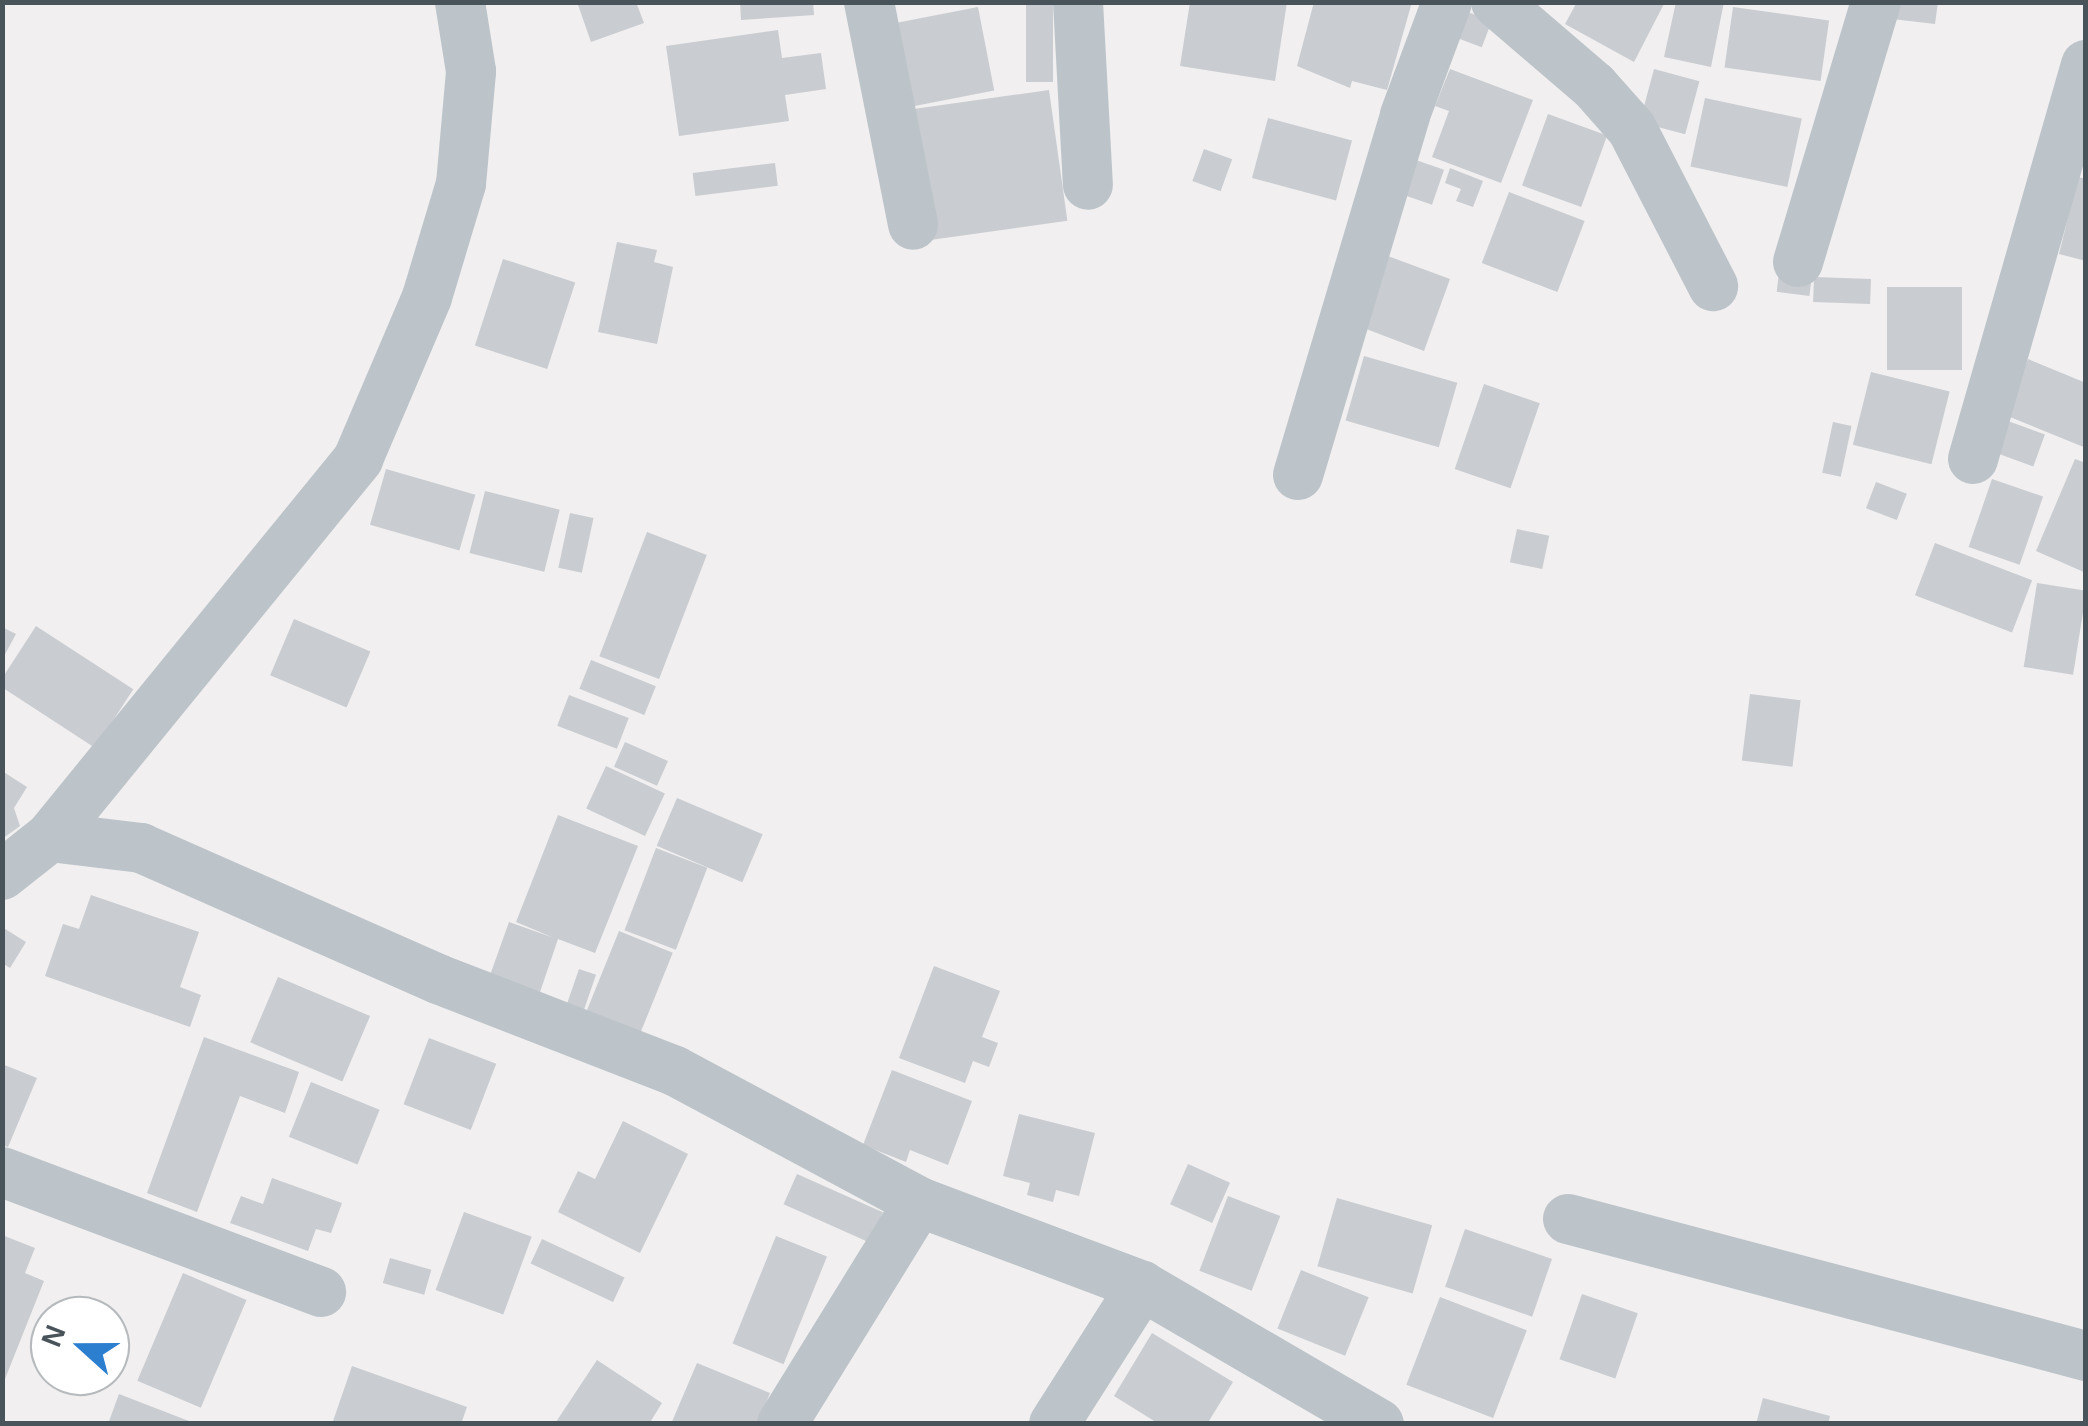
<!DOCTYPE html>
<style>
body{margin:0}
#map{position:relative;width:2088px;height:1426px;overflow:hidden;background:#f1efef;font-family:Helvetica,sans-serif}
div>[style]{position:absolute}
.building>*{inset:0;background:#c9ccd1;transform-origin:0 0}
.minor>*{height:50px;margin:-25px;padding:0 25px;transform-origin:25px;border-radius:25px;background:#bcc4ca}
span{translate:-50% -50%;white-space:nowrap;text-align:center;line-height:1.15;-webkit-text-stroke:8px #fff;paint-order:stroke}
.frame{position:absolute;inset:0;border:5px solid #49535a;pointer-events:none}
.north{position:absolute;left:30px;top:1296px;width:100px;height:100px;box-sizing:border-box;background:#fff;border:2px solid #b6babd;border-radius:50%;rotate:291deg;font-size:28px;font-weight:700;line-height:40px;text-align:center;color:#49535a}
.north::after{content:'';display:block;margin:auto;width:35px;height:45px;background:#2c7fcf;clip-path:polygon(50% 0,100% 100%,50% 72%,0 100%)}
</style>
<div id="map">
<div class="building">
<i style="clip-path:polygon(577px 2px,636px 2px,644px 23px,591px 42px)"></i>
<i style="clip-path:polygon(740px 2px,813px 2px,814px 15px,741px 20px)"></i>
<i style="left:1026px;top:2px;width:27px;height:80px"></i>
<i style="clip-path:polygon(1190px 2px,1287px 2px,1275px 81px,1180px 66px)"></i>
<i style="clip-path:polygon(1314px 2px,1412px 2px,1387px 90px,1352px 81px,1350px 88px,1297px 66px)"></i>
<i style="clip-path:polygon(1577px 2px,1665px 2px,1634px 62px,1565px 24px)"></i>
<i style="clip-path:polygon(1676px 2px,1724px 2px,1711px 67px,1664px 57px)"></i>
<i style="clip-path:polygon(1893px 2px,1938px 2px,1935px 24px,1892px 19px)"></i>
<i style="left:978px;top:7px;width:85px;height:85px;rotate:79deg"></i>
<i style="left:1733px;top:7px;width:97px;height:61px;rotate:8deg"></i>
<i style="left:1460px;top:9px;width:34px;height:28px;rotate:21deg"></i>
<i style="clip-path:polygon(778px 30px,782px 58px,821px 53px,826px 89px,785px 95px,789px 121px,679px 136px,666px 46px)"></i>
<i style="clip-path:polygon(1450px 69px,1533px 100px,1501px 183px,1432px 157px,1449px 111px,1435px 106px)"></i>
<i style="left:1654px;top:69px;width:47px;height:55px;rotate:15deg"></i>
<i style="left:1049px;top:90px;width:132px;height:142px;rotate:82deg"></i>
<i style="left:1705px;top:98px;width:99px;height:70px;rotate:12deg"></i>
<i style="left:1548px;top:114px;width:63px;height:76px;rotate:20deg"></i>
<i style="left:1268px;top:118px;width:87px;height:62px;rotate:15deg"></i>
<i style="left:1204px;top:149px;width:30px;height:34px;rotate:20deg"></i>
<i style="left:1410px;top:158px;width:36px;height:37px;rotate:19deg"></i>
<i style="left:775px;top:163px;width:23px;height:83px;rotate:83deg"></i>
<i style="clip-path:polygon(1450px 168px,1483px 181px,1473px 207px,1456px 201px,1461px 189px,1445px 183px)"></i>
<i style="clip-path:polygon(2078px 177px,2086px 179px,2086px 261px,2059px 254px)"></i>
<i style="left:1509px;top:192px;width:81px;height:76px;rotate:21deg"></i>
<i style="clip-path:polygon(617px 242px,657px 250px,654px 262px,673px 267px,657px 344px,598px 332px)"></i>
<i style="clip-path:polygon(1377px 252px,1450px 279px,1424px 351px,1361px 327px)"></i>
<i style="left:503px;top:259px;width:76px;height:91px;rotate:18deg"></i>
<i style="left:1779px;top:273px;width:33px;height:19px;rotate:7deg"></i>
<i style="left:1814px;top:277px;width:57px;height:25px;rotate:2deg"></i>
<i style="left:1887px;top:287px;width:75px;height:83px"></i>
<i style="left:1364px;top:356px;width:97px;height:67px;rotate:16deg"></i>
<i style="clip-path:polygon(2028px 359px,2086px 383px,2086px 448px,2005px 415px)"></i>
<i style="left:1871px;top:372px;width:81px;height:75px;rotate:14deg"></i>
<i style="left:1484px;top:384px;width:59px;height:90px;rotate:19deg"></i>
<i style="left:1997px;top:417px;width:51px;height:34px;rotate:20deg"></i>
<i style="left:1833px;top:422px;width:19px;height:52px;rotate:12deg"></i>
<i style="clip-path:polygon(2075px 459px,2086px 463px,2086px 573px,2036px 551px)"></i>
<i style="left:386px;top:469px;width:93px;height:58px;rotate:16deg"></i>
<i style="left:1992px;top:479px;width:54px;height:72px;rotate:19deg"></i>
<i style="left:1876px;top:482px;width:33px;height:28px;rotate:21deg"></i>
<i style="left:485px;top:491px;width:77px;height:64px;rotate:14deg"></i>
<i style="left:570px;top:513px;width:24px;height:56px;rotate:12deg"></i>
<i style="left:1517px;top:529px;width:33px;height:34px;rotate:12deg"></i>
<i style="left:647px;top:532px;width:64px;height:133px;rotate:21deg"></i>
<i style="left:1935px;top:543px;width:104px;height:56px;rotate:21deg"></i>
<i style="left:2037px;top:583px;width:50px;height:85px;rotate:9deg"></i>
<i style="left:294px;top:619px;width:83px;height:61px;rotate:23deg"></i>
<i style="left:36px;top:626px;width:116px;height:70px;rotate:33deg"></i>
<i style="clip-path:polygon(2px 627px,16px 634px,2px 660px)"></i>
<i style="left:591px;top:660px;width:70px;height:31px;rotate:22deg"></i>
<i style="left:1750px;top:694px;width:51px;height:67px;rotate:7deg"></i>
<i style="left:569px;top:695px;width:64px;height:33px;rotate:21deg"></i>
<i style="left:625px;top:742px;width:47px;height:27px;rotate:24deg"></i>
<i style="left:606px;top:766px;width:65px;height:47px;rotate:25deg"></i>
<i style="clip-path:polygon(2px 771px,27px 787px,14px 808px,20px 826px,2px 839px)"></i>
<i style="left:677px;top:798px;width:93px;height:52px;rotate:23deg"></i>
<i style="clip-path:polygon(558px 815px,638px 846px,595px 953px,558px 939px,539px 995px,489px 978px,509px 922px,554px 938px,516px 922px)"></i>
<i style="left:656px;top:848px;width:55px;height:88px;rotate:21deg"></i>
<i style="clip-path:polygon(91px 895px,199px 932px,180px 987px,201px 995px,190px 1027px,45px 976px,63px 924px,79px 929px)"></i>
<i style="clip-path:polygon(2px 927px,26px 942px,10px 968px,2px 963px)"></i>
<i style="left:619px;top:931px;width:58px;height:91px;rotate:22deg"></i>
<i style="clip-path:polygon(934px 966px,1000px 991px,982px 1037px,998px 1043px,989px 1067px,973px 1061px,965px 1083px,899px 1058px)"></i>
<i style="left:579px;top:969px;width:18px;height:46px;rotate:19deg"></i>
<i style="left:278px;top:977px;width:100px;height:71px;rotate:23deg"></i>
<i style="clip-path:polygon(204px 1037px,299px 1072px,285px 1113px,240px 1096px,197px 1212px,147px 1193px)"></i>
<i style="left:429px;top:1038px;width:72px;height:71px;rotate:21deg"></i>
<i style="clip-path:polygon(2px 1064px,37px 1078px,8px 1147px,2px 1145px)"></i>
<i style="clip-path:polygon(892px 1070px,972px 1101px,948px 1165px,910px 1150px,906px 1162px,863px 1145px)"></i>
<i style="left:311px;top:1082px;width:74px;height:59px;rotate:22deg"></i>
<i style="clip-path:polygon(1019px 1114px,1095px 1133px,1079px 1196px,1056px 1190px,1053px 1202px,1027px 1195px,1030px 1183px,1003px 1176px)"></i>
<i style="clip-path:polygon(623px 1121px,688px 1154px,640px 1253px,558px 1212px,578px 1171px,595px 1179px)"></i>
<i style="left:1188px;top:1164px;width:46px;height:44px;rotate:24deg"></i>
<i style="left:797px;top:1174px;width:94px;height:33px;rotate:24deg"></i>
<i style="clip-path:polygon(272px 1178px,342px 1203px,331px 1233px,316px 1229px,308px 1251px,230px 1223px,241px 1196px,263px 1204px)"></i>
<i style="left:1228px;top:1196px;width:56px;height:80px;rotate:21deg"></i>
<i style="left:1337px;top:1198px;width:99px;height:71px;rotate:16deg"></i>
<i style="left:464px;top:1212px;width:72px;height:83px;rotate:20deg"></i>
<i style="left:1465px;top:1229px;width:92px;height:61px;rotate:19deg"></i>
<i style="clip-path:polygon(2px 1235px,35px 1248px,25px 1273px,44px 1281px,3px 1384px)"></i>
<i style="left:776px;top:1236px;width:55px;height:116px;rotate:22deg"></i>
<i style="left:542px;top:1239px;width:91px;height:27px;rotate:25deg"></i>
<i style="left:390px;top:1258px;width:43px;height:26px;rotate:16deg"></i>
<i style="left:1301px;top:1270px;width:73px;height:63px;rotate:22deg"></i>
<i style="left:183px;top:1273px;width:69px;height:117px;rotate:23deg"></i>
<i style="left:1582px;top:1294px;width:59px;height:69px;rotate:19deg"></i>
<i style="left:1440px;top:1297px;width:93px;height:94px;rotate:21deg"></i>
<i style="clip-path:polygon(1152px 1333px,1233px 1382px,1207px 1424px,1159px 1424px,1114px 1396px)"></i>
<i style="clip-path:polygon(597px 1360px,662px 1403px,649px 1424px,556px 1422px)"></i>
<i style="clip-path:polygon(697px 1363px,770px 1393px,758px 1424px,671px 1424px)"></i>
<i style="clip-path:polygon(352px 1366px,467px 1407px,461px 1424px,332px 1424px)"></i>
<i style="clip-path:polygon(119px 1394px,194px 1423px,194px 1424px,108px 1424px)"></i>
<i style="clip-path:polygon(1763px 1398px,1830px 1416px,1828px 1424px,1756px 1424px)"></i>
</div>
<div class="minor">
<i style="left:869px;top:2px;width:227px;rotate:78.8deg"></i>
<i style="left:1078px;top:2px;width:183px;rotate:86.9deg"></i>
<i style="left:1496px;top:2px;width:129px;rotate:40.6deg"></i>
<i style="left:1594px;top:86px;width:57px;rotate:48.5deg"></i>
<i style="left:1632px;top:129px;width:177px;rotate:62.7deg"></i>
<i style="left:1798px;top:262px;width:271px;rotate:-73.3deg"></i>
<i style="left:1973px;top:459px;width:410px;rotate:-74deg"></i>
<i style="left:1298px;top:475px;width:376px;rotate:-73.4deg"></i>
<i style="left:1405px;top:115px;width:121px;rotate:-69.6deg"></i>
<i style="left:50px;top:837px;width:92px;rotate:6.9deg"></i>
<i style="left:141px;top:848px;width:325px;rotate:23.8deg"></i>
<i style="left:438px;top:979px;width:254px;rotate:21.2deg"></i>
<i style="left:675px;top:1071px;width:277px;rotate:28.2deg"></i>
<i style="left:919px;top:1202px;width:238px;rotate:20.6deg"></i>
<i style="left:1142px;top:1286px;width:274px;rotate:30.2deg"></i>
<i style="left:2px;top:875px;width:61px;rotate:-38.4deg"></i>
<i style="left:50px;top:837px;width:488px;rotate:-50.8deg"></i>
<i style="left:358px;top:459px;width:176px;rotate:-66.9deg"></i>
<i style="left:427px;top:297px;width:118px;rotate:-73.3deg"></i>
<i style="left:461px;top:184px;width:113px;rotate:-84.9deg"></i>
<i style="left:471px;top:71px;width:70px;rotate:-99.1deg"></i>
<i style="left:2px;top:1172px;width:341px;rotate:20.6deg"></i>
<i style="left:1568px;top:1219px;width:536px;rotate:14.81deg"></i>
<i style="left:782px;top:1424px;width:261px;rotate:-58.3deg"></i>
<i style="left:1054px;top:1424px;width:164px;rotate:-57.5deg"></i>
</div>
<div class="frame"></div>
<div class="north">N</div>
</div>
